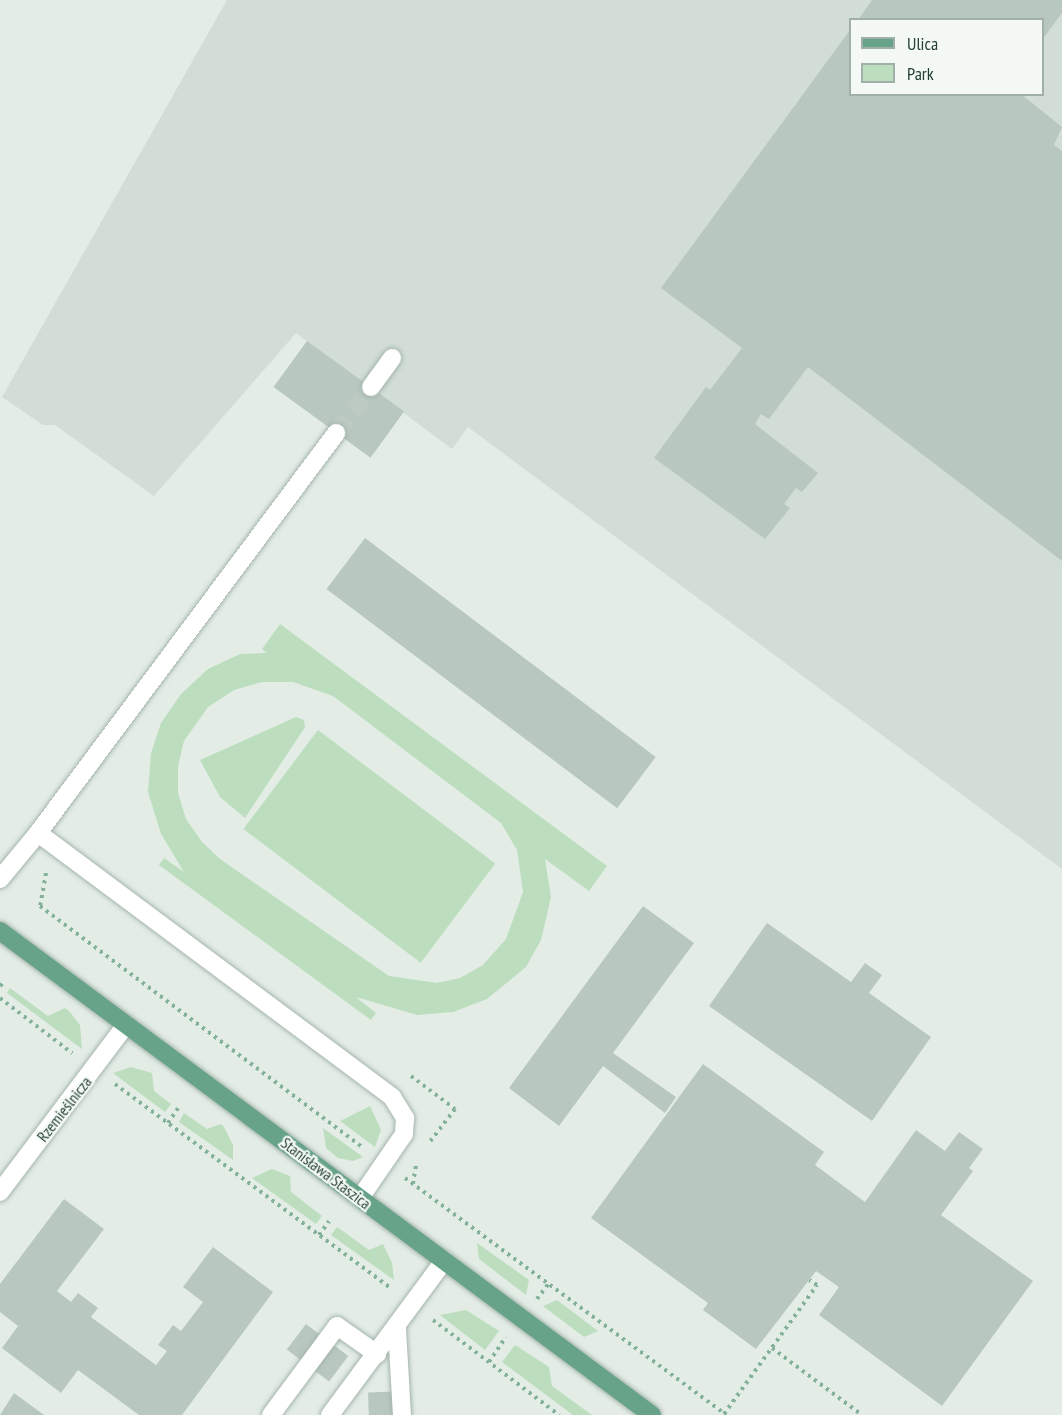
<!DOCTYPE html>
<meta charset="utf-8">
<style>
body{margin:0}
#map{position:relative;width:1062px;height:1415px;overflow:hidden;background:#e3ede6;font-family:"PT Sans Narrow",sans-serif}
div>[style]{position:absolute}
.built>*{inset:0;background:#d1ddd5}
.green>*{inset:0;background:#bcdebe;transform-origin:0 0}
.building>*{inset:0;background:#b8c8bf;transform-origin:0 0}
.minor-tunnel>*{height:18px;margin-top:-9px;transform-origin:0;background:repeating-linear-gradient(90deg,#bccac2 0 18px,transparent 0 27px)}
.path>*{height:4px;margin-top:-2px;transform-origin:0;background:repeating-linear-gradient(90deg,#83b199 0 3px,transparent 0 7.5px)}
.roads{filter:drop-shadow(0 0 2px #a5b5ac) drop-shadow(0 0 2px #a5b5ac)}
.minor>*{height:18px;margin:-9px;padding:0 9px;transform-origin:9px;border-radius:9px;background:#fff}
.major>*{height:18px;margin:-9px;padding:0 9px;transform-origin:9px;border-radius:9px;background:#67a388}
span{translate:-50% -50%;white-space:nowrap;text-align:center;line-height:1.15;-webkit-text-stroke:4.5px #f4f9f5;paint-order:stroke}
.street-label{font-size:16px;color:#223f31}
.legend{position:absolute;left:849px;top:18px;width:195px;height:78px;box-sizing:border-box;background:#f4f9f5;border:2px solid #a0afa7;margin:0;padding:8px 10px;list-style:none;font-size:18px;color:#223f31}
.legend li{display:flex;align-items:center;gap:12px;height:30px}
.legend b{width:30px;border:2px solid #a0afa7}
</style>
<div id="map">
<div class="built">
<i style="clip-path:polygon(evenodd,227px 0,1062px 0,1062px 869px,468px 427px,452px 449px,296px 333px,154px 496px,55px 425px,43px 425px,2px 397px,227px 0,850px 20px,1042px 20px,1042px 94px,850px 94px,850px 20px)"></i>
</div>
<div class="green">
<i style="clip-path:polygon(evenodd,280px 624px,607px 866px,589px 891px,545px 859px,551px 897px,541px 940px,526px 967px,487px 999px,453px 1012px,417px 1015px,356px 997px,376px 1013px,371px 1020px,159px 865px,164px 858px,184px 872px,161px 834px,148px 792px,151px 753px,161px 723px,181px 694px,208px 669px,240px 654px,267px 653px,262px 649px,280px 624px,262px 682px,293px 682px,333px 696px,501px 823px,517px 850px,523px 892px,506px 939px,483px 965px,460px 978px,437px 983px,389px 976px,220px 859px,202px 842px,186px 819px,178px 793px,178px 766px,184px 741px,208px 707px,234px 690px,262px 682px)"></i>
<i style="clip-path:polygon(296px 717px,304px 720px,305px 727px,245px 818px,220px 797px,200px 760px)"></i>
<i style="left:318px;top:730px;width:222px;height:124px;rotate:37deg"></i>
<i style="clip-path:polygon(10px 988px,48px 1016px,65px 1008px,69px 1011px,80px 1025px,82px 1049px,7px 993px)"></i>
<i style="clip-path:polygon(131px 1067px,152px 1073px,154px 1091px,171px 1104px,165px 1112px,113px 1073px)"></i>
<i style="clip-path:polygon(370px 1106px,381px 1130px,375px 1147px,340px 1121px)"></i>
<i style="clip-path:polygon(184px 1113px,207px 1129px,221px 1124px,224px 1127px,233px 1145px,233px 1160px,179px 1122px)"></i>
<i style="clip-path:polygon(323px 1128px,363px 1157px,353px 1161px,338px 1158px,326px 1148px)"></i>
<i style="clip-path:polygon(272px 1169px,290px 1176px,291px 1192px,322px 1216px,316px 1224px,252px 1178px)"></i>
<i style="clip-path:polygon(337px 1227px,369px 1250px,383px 1244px,392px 1263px,394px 1280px,331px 1235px)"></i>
<i style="clip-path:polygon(477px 1243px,529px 1280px,526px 1295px,479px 1259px)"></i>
<i style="clip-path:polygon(557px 1300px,598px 1331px,584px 1337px,543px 1306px)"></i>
<i style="clip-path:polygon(466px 1310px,499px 1331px,485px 1350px,440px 1315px)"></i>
<i style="clip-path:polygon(515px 1345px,549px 1367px,552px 1386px,592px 1415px,573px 1415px,502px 1362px)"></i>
</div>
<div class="building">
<i style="clip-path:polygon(872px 0,1062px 0,1062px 13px,1042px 40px,1042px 20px,858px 20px)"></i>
<i style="clip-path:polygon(850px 30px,850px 94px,1021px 94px,1062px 127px,1054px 145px,1062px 151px,1062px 561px,808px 367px,769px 419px,761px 414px,755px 424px,818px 473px,802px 492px,796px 488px,784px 504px,790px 508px,765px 539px,654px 458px,706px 387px,710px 390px,742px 348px,661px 288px)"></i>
<i style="left:307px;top:341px;width:120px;height:57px;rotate:36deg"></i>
<i style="left:365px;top:538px;width:364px;height:64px;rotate:37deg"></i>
<i style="clip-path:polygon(643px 906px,694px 943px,613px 1053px,676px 1097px,665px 1113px,603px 1066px,559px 1126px,509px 1088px)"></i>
<i style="clip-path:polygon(767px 923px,851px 982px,865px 963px,882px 975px,869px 993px,931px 1037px,872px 1121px,709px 1006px)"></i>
<i style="clip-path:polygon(703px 1064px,824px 1152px,815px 1165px,865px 1202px,916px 1130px,945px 1151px,959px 1132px,983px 1149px,969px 1168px,973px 1171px,941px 1215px,1033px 1281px,942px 1406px,819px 1315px,839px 1287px,816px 1271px,756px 1349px,703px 1310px,708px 1303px,591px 1218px)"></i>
<i style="clip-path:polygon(64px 1199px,104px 1229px,57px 1291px,71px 1302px,78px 1293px,98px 1308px,91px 1317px,156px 1365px,167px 1351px,158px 1345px,173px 1325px,181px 1331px,203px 1302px,183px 1287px,213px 1247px,273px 1292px,182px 1415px,139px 1415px,78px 1370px,61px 1393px,2px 1348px,18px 1326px,0 1312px,0 1284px)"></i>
<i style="left:306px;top:1324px;width:53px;height:32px;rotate:37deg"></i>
<i style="left:410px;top:1391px;width:24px;height:42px;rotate:88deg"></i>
<i style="clip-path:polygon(14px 1393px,44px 1415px,0 1415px)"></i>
</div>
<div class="minor-tunnel">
<i style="left:336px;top:433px;width:58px;rotate:-52.7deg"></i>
</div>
<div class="path">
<i style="left:46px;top:873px;width:34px;rotate:100deg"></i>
<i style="left:40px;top:906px;width:404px;rotate:36.8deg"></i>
<i style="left:0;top:986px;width:4px;rotate:-45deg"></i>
<i style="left:0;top:998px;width:91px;rotate:37.4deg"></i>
<i style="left:411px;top:1076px;width:55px;rotate:36.9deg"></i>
<i style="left:455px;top:1109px;width:43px;rotate:127.4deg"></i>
<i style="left:115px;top:1084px;width:343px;rotate:36.5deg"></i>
<i style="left:168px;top:1123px;width:18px;rotate:-56deg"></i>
<i style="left:405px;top:1178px;width:399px;rotate:36.4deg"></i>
<i style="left:413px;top:1184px;width:19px;rotate:-81deg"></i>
<i style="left:319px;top:1235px;width:17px;rotate:-54deg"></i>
<i style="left:537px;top:1299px;width:20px;rotate:-53deg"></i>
<i style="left:433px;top:1320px;width:158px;rotate:37deg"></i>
<i style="left:772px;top:1348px;width:112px;rotate:36.7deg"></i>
<i style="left:489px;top:1362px;width:30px;rotate:-56deg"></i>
<i style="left:724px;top:1414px;width:159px;rotate:-54.2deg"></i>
<i style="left:817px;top:1285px;width:9px;rotate:-148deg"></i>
</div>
<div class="roads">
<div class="minor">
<i style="left:371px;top:387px;width:36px;rotate:-54deg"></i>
<i style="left:38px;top:833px;width:499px;rotate:-53.3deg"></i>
<i style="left:0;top:879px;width:60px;rotate:-50.4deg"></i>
<i style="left:38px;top:833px;width:442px;rotate:36.7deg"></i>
<i style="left:392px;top:1097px;width:25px;rotate:58deg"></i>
<i style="left:405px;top:1118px;width:16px;rotate:94deg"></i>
<i style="left:404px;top:1134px;width:78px;rotate:124.5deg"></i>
<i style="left:0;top:1192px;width:209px;rotate:-53deg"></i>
<i style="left:397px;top:1329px;width:86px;rotate:86.7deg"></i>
<i style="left:271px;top:1415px;width:111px;rotate:-53.4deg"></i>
<i style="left:337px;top:1326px;width:49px;rotate:35deg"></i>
<i style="left:330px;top:1415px;width:192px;rotate:-53.5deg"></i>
</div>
<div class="major">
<i style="left:0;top:931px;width:812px;rotate:36.59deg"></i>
</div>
</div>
<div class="street-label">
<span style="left:64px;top:1109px;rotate:-52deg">Rzemieślnicza</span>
<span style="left:326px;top:1173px;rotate:37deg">Stanisława Staszica</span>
</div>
<ul class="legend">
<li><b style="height:8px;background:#67a388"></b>Ulica</li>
<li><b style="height:16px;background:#bcdebe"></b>Park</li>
</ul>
</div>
